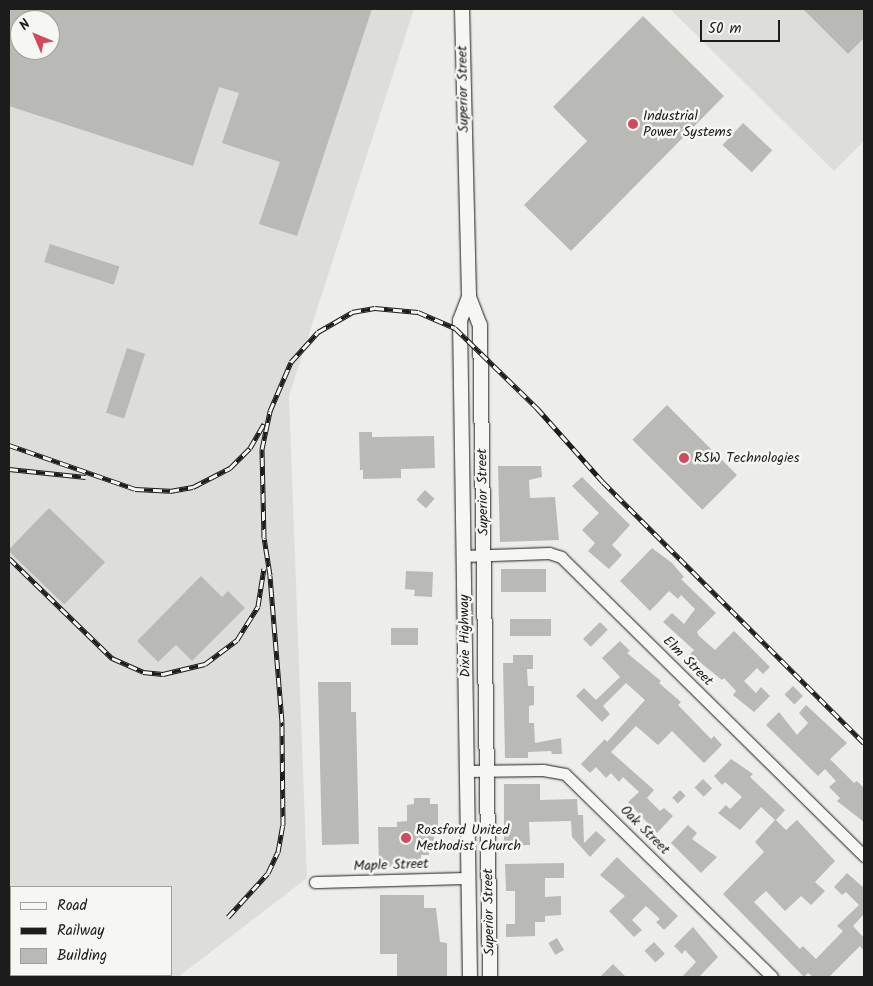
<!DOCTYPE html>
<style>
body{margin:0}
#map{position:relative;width:873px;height:986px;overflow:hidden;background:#edede9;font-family:Kalam,sans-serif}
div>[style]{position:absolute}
.built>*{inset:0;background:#ddddda}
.building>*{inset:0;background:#b9b9b6;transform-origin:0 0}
.roads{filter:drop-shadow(0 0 1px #1c1c1c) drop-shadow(0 0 1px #1c1c1c)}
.minor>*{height:11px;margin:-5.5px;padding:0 5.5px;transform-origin:5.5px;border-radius:5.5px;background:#f6f6f2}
.major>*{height:14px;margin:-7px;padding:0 7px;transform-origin:7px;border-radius:7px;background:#f6f6f2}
.rail>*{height:5px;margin-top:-2.5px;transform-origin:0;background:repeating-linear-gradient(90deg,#f6f6f2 0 9px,#1c1c1c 0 18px);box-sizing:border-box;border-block:1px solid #1c1c1c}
.dots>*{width:14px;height:14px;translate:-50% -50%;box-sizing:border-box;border:2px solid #f6f6f2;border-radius:50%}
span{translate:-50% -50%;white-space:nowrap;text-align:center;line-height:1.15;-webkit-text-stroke:5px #f6f6f2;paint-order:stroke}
.street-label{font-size:14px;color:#1c1c1c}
.poi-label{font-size:14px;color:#1c1c1c}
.left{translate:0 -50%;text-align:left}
.frame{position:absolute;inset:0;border:10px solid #1c1c1c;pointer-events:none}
.legend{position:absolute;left:10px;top:886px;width:162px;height:90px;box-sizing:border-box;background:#f6f6f2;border:1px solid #9f9f9c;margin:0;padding:6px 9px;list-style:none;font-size:15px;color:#1c1c1c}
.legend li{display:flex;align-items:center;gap:10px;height:25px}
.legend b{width:25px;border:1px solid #9f9f9c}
.north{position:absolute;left:10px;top:10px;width:50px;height:50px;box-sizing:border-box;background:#f6f6f2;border:1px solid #9f9f9c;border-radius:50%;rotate:315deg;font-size:14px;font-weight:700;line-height:20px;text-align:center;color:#1c1c1c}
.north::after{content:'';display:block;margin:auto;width:18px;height:22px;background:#d1495b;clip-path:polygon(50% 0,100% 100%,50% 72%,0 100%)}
.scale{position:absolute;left:700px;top:20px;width:80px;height:22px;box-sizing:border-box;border:2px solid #1c1c1c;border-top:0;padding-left:6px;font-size:15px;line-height:18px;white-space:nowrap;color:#1c1c1c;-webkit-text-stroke:4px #f6f6f2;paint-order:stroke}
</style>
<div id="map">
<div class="built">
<i style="clip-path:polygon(evenodd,9px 9px,414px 9px,289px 396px,307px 878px,178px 977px,9px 977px,9px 9px,20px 20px,50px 20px,50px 50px,20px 50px,20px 20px,9px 9px,11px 887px,171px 887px,171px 975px,11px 975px,11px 887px)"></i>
<i style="clip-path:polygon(670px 9px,864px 9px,864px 141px,834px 171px)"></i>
</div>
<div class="building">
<i style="clip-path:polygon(evenodd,9px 9px,372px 9px,297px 236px,259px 224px,280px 162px,222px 143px,239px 93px,219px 87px,193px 166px,9px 106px,9px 9px,20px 20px,50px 20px,50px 50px,20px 50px,20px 20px)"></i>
<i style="clip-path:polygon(803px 9px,864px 9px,864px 38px,848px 54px)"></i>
<i style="clip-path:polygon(643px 16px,724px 96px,571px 251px,524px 205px,587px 141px,553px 107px)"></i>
<i style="left:743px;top:123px;width:40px;height:30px;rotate:43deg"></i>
<i style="left:50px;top:244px;width:73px;height:19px;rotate:18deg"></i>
<i style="left:127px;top:348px;width:19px;height:68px;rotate:18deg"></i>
<i style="left:667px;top:405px;width:99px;height:49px;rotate:45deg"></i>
<i style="clip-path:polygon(359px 432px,372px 432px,372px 437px,434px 436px,435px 468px,401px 469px,401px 478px,363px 479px,363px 470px,360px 470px)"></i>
<i style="clip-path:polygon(498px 466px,541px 466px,542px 477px,529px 480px,530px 498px,555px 497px,559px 540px,500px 542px)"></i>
<i style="clip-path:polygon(582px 477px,630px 525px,612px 545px,622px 555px,609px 569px,588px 551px,595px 543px,582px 530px,599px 513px,572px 486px)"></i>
<i style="left:425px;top:490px;width:13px;height:13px;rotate:42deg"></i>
<i style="left:49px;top:508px;width:78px;height:59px;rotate:44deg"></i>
<i style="clip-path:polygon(652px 548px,672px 563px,684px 577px,681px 579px,716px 613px,697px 632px,699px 636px,715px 650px,734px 631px,770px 667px,763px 674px,757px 668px,744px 681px,756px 693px,761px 687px,770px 696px,754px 712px,733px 695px,736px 691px,724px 678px,722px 680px,690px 654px,694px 650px,663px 622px,672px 613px,684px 624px,695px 609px,681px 595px,678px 599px,669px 591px,650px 611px,620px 581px)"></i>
<i style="left:546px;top:569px;width:23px;height:45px;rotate:90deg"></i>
<i style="clip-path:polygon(406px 571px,433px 572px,432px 597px,414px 596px,415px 590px,405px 589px)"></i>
<i style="clip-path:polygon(201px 576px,222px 597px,228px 591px,245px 608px,192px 661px,176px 645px,158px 662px,137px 641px)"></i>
<i style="left:551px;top:619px;width:17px;height:41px;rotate:90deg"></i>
<i style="left:600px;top:622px;width:11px;height:24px;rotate:45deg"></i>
<i style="left:391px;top:628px;width:27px;height:17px"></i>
<i style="clip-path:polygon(620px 641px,630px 651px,627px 653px,661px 681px,659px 683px,681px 702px,678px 705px,711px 739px,714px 736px,722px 745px,704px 763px,672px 731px,658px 745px,636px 726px,611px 752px,654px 790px,647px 798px,660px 811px,664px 808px,673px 816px,657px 833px,628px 802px,639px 792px,623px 777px,619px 782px,611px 773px,606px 778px,596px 767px,590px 773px,581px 764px,605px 739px,607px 742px,645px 700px,626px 683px,603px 706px,610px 714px,602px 722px,576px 696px,584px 688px,596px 700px,620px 677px,602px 658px)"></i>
<i style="clip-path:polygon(513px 655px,533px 655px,533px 669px,527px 669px,528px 686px,534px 686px,534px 705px,529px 706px,529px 723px,534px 723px,535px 743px,561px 738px,562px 754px,552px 754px,551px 751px,528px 752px,528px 758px,505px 758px,503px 663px,513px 663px)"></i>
<i style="clip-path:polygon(318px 682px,351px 682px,351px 712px,356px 712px,359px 844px,322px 845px)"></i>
<i style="left:793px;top:686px;width:14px;height:12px;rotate:45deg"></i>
<i style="clip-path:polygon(806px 705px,847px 743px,830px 759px,854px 783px,857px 781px,864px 788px,864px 822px,837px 801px,840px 798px,829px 787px,836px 781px,825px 769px,818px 776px,766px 725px,779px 712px,797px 735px,808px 723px,799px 713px)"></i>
<i style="clip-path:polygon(731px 759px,753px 774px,750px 777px,785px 810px,776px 820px,786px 830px,797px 820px,835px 861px,815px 882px,825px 891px,811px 905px,801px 896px,785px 911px,766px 891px,754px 902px,800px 949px,803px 946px,816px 959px,843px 931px,837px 926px,859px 905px,846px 892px,842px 895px,834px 887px,847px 873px,864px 888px,864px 914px,853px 926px,864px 938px,864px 951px,860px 946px,829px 977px,813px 977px,808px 973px,804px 977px,723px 894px,764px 852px,755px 842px,775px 820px,761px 807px,740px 830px,718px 813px,726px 805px,730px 809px,742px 797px,725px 782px,722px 785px,714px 776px)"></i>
<i style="left:703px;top:779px;width:13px;height:12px;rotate:45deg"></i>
<i style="clip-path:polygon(504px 784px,540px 784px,540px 800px,577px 799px,578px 815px,583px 815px,584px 843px,596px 831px,606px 840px,590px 857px,572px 837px,571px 821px,529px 822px,530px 845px,504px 845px)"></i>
<i style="left:680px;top:790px;width:8px;height:11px;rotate:45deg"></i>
<i style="clip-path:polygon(414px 798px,430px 798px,430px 804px,438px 804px,438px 829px,434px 829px,434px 846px,429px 846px,429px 855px,421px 855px,421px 866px,379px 867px,378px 827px,397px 827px,397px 822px,407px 821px,407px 805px,414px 804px)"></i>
<i style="clip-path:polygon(688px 825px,697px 833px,692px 839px,717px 857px,701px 873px,671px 843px)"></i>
<i style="clip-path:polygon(617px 857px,678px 916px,664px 930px,656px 922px,660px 919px,646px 906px,632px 920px,642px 930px,634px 937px,609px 911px,625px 896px,600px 875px)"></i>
<i style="clip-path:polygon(564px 863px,564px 878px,545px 878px,545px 897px,561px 896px,561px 915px,545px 916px,545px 922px,535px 922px,535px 936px,506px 937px,506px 924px,515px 924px,515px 891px,506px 891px,505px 864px)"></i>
<i style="clip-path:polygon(380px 895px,424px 895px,424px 908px,436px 908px,440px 942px,447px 943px,447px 977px,397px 976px,397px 954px,380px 954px)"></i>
<i style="clip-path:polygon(693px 927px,718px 957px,699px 977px,682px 977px,696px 962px,685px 950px,682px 954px,674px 946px)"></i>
<i style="left:557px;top:938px;width:14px;height:10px;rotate:60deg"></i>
<i style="left:654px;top:942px;width:16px;height:13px;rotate:47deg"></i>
<i style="clip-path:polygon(613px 964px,626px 977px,600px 977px)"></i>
</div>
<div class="roads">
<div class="minor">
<i style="left:463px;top:556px;width:86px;rotate:-2deg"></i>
<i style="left:549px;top:553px;width:13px;rotate:18deg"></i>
<i style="left:561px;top:557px;width:426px;rotate:44.6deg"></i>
<i style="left:467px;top:771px;width:76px;rotate:-0.8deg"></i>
<i style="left:543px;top:770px;width:22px;rotate:10deg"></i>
<i style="left:565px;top:774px;width:290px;rotate:44.4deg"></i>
<i style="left:315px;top:882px;width:153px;rotate:-1.5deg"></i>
</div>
<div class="major">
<i style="left:462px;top:9px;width:288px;rotate:88.6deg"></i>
<i style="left:469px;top:297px;width:30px;rotate:69deg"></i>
<i style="left:480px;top:325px;width:652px;rotate:89.12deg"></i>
<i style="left:469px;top:297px;width:25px;rotate:111deg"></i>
<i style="left:460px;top:320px;width:657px;rotate:89.13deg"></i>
</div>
</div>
<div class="rail">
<i style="left:9px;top:445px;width:133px;rotate:19.2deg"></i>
<i style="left:135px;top:489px;width:35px;rotate:3deg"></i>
<i style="left:170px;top:491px;width:23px;rotate:-10deg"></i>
<i style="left:193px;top:487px;width:42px;rotate:-27.2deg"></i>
<i style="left:230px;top:468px;width:28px;rotate:-45deg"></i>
<i style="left:250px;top:448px;width:28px;rotate:-60deg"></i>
<i style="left:9px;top:469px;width:77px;rotate:5.9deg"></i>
<i style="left:9px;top:558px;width:144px;rotate:44.2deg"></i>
<i style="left:112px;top:658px;width:34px;rotate:24deg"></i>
<i style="left:143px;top:672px;width:20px;rotate:6deg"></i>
<i style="left:163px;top:674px;width:43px;rotate:-13.4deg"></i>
<i style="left:205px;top:664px;width:40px;rotate:-37deg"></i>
<i style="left:237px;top:640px;width:40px;rotate:-58deg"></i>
<i style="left:258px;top:606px;width:38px;rotate:-81deg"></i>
<i style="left:228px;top:917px;width:59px;rotate:-47.7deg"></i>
<i style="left:268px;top:873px;width:23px;rotate:-65deg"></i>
<i style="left:278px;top:852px;width:27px;rotate:-80deg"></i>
<i style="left:283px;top:825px;width:103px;rotate:-90.6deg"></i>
<i style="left:282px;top:722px;width:147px;rotate:-94.7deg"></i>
<i style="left:270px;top:575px;width:37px;rotate:-99deg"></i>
<i style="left:264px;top:538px;width:89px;rotate:-91.3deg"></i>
<i style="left:262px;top:449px;width:39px;rotate:-78deg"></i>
<i style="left:270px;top:411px;width:53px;rotate:-66.8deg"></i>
<i style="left:291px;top:362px;width:40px;rotate:-48deg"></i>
<i style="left:318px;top:332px;width:39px;rotate:-30deg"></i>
<i style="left:352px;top:312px;width:23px;rotate:-10deg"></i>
<i style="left:375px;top:308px;width:43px;rotate:5.3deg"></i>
<i style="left:418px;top:312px;width:40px;rotate:23.4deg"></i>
<i style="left:455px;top:328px;width:115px;rotate:44.3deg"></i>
<i style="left:537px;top:408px;width:99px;rotate:48.3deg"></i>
<i style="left:603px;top:482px;width:369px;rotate:45deg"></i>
</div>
<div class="dots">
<i style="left:633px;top:124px;background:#d1495b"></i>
<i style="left:684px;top:458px;background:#d1495b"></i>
<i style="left:406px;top:838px;background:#d1495b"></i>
</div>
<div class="street-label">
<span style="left:463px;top:89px;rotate:-91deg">Superior Street</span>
<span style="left:483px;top:492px;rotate:-91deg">Superior Street</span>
<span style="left:465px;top:636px;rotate:-91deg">Dixie Highway</span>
<span style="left:688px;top:661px;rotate:45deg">Elm Street</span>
<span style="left:645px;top:830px;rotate:45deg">Oak Street</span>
<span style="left:391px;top:865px;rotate:-2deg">Maple Street</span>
<span style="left:489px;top:912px;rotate:-91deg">Superior Street</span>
</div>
<div class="poi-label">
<span class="left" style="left:643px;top:124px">Industrial<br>Power Systems</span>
<span class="left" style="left:694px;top:458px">RSW Technologies</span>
<span class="left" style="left:416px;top:838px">Rossford United<br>Methodist Church</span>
</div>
<div class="frame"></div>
<ul class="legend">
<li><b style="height:6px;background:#f6f6f2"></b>Road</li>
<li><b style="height:6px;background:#1c1c1c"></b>Railway</li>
<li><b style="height:14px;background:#b9b9b6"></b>Building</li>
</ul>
<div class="north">N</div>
<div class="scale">50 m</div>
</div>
